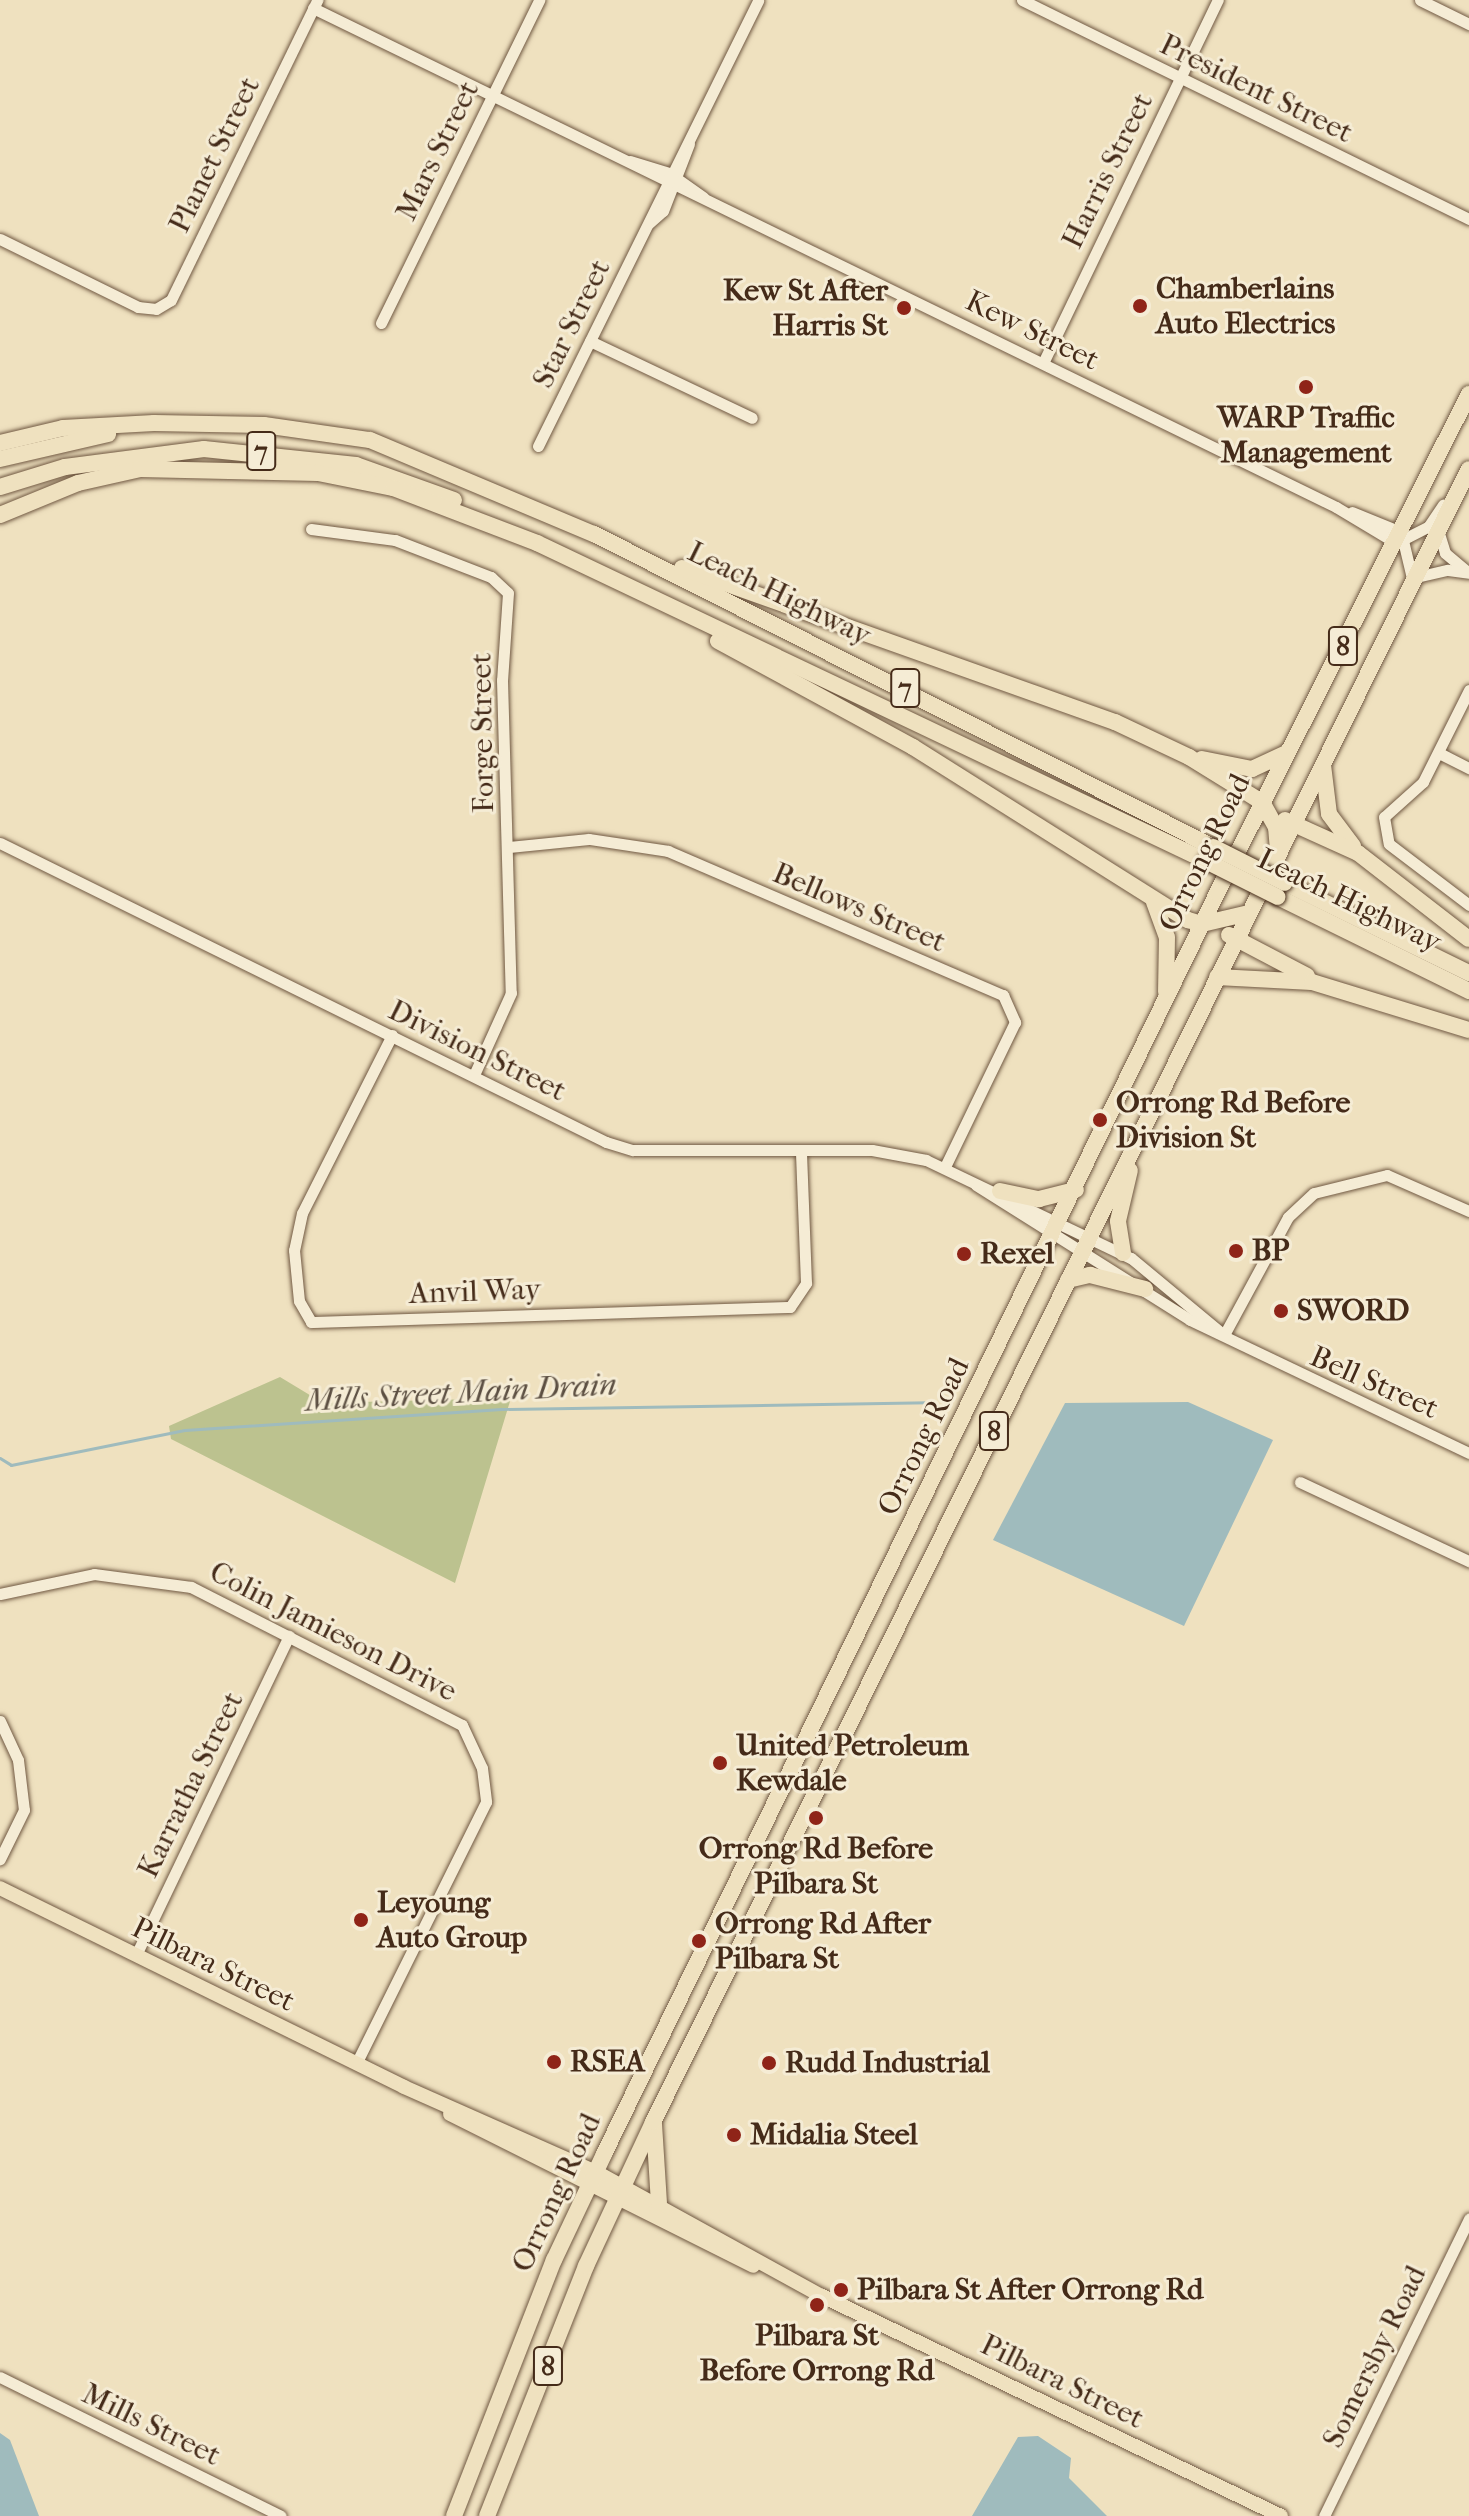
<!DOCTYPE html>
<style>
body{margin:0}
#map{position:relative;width:1469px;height:2516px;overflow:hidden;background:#efe1bf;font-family:"IM FELL French Canon",serif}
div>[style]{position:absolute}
.green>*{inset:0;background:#bcc28f}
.water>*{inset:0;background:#9fbbbd}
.stream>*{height:3px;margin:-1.5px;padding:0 1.5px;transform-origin:1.5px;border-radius:1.5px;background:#9fbbbd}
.roads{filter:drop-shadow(0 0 2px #705842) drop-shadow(0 0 2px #705842)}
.minor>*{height:11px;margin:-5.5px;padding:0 5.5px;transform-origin:5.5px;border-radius:5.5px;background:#f5ecd5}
.major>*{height:14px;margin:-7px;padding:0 7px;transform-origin:7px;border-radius:7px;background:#efe1bf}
.highway>*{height:16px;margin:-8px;padding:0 8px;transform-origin:8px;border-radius:8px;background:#efe1bf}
.bridges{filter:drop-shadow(0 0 2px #452b19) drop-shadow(0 0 2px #452b19)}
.highway-bridge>*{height:16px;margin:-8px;padding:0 8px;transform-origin:8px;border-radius:8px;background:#efe1bf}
.dots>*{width:22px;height:22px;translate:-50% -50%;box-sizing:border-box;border:4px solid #f5ecd5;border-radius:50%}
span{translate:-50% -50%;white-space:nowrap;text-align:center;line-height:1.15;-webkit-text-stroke:6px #f5ecd5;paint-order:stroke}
.shield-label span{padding:2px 6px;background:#f5ecd5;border:2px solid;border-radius:6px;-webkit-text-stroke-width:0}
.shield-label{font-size:28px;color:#452b19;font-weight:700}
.street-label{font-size:30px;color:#452b19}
.poi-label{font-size:30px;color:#452b19;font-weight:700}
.left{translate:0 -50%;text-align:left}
.right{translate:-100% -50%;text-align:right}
.water-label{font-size:32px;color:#5c4f42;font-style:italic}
</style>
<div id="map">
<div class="green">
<i style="clip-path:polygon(280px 1377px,323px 1403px,511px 1398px,455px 1583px,171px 1439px,169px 1426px)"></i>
</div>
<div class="water">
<i style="clip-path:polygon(1188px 1402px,1273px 1440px,1184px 1626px,993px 1540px,1065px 1403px)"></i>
<i style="clip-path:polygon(0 2433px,10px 2440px,39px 2516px,0 2516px)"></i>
<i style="clip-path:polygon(1038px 2436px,1071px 2458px,1069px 2478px,1107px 2516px,972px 2516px,1018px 2437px)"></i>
</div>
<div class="stream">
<i style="left:0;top:1458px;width:13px;rotate:32deg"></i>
<i style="left:11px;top:1465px;width:177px;rotate:-11.4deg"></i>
<i style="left:185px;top:1430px;width:317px;rotate:-3.8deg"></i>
<i style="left:501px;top:1409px;width:428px;rotate:-0.9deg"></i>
</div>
<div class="roads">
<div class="minor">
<i style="left:1022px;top:0;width:498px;rotate:26.1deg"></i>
<i style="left:1420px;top:0;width:55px;rotate:26.1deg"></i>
<i style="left:313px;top:8px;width:1138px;rotate:26deg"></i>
<i style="left:1336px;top:507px;width:70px;rotate:31deg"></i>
<i style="left:1396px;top:543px;width:36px;rotate:-27deg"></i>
<i style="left:1428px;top:527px;width:27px;rotate:-56deg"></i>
<i style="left:630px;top:161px;width:41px;rotate:17.1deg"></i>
<i style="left:669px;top:173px;width:42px;rotate:35.2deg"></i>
<i style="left:649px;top:223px;width:18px;rotate:-41deg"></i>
<i style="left:663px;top:211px;width:72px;rotate:-68.8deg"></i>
<i style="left:0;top:239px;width:154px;rotate:26.2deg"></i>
<i style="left:138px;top:307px;width:18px;rotate:6deg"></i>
<i style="left:156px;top:309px;width:17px;rotate:-31deg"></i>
<i style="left:171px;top:300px;width:334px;rotate:-64deg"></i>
<i style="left:381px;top:323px;width:360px;rotate:-63.9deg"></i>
<i style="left:590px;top:341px;width:179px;rotate:25.4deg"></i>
<i style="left:1043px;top:363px;width:403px;rotate:-64.3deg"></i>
<i style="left:538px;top:446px;width:497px;rotate:-63.7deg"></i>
<i style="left:1352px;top:512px;width:53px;rotate:22.2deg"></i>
<i style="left:1401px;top:532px;width:47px;rotate:76.6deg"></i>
<i style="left:1412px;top:578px;width:37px;rotate:-13deg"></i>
<i style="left:1448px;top:570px;width:21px;rotate:8deg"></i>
<i style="left:311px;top:529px;width:85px;rotate:7.5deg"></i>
<i style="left:395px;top:540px;width:103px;rotate:21.1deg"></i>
<i style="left:491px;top:577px;width:23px;rotate:43deg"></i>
<i style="left:508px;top:593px;width:87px;rotate:93.9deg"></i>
<i style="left:502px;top:680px;width:313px;rotate:88.4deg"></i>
<i style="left:511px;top:993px;width:90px;rotate:114.3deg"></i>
<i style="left:1438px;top:530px;width:24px;rotate:73deg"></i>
<i style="left:1445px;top:553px;width:26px;rotate:40deg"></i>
<i style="left:1469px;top:690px;width:103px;rotate:116.6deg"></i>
<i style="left:1423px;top:782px;width:52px;rotate:138.1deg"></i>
<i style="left:1384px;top:817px;width:27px;rotate:80deg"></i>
<i style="left:1389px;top:844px;width:101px;rotate:37.3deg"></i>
<i style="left:1439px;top:753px;width:34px;rotate:27deg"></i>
<i style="left:0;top:843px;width:676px;rotate:26.26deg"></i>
<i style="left:606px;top:1142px;width:28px;rotate:17deg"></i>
<i style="left:633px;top:1150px;width:239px"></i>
<i style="left:872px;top:1150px;width:55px;rotate:10.5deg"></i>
<i style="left:926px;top:1160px;width:227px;rotate:25.6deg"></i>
<i style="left:1131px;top:1258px;width:114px;rotate:39.7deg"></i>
<i style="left:509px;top:847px;width:80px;rotate:-5.7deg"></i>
<i style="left:589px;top:839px;width:80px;rotate:8.6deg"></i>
<i style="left:668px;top:851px;width:365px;rotate:23.3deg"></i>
<i style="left:1003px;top:995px;width:30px;rotate:66deg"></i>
<i style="left:1015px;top:1022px;width:161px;rotate:115.8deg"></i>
<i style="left:392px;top:1035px;width:199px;rotate:116.8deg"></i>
<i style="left:302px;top:1213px;width:38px;rotate:102deg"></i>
<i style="left:294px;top:1250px;width:51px;rotate:84.4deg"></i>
<i style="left:299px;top:1301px;width:24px;rotate:60deg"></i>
<i style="left:311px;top:1322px;width:479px;rotate:-1.8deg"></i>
<i style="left:790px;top:1307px;width:29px;rotate:-56deg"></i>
<i style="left:806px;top:1283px;width:133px;rotate:-92.2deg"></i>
<i style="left:976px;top:1185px;width:253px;rotate:32.2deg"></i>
<i style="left:1190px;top:1320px;width:309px;rotate:25.5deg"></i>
<i style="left:1224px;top:1335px;width:134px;rotate:-61.5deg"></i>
<i style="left:1288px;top:1217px;width:35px;rotate:-43deg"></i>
<i style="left:1314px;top:1193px;width:75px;rotate:-13.9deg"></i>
<i style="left:1387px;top:1175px;width:90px;rotate:23.7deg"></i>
<i style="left:1300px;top:1482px;width:187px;rotate:25.1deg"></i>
<i style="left:0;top:1594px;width:96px;rotate:-12deg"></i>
<i style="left:94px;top:1574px;width:98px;rotate:7.6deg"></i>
<i style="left:191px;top:1587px;width:304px;rotate:27deg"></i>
<i style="left:462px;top:1725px;width:47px;rotate:65.1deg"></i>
<i style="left:482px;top:1768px;width:34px;rotate:83deg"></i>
<i style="left:486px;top:1802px;width:292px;rotate:116.4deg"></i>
<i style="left:0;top:1721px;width:43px;rotate:65.2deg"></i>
<i style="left:18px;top:1760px;width:50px;rotate:83.2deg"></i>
<i style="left:24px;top:1810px;width:55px;rotate:116.1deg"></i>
<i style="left:136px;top:1955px;width:354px;rotate:-64.4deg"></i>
<i style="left:0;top:2377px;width:313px;rotate:26.3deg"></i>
<i style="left:1324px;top:2516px;width:331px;rotate:-64deg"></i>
</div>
<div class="major">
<i style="left:0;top:1888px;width:450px;rotate:26.2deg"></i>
<i style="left:404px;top:2087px;width:210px;rotate:23.9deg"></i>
<i style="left:596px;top:2172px;width:258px;rotate:28.8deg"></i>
<i style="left:822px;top:2296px;width:509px;rotate:25.61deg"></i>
<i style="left:450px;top:2114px;width:339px;rotate:26.6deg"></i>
</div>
<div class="highway">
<i style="left:0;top:443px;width:65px;rotate:-13.4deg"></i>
<i style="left:63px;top:428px;width:91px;rotate:-3.1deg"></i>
<i style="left:154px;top:423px;width:110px;rotate:1deg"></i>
<i style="left:264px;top:425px;width:107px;rotate:8.1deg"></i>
<i style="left:370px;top:440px;width:243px;rotate:22.8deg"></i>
<i style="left:594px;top:534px;width:694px;rotate:26.82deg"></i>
<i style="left:0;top:459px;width:111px;rotate:-13deg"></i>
<i style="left:0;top:487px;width:68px;rotate:-17.1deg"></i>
<i style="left:65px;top:467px;width:140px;rotate:-7.4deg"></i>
<i style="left:204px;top:449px;width:153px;rotate:6deg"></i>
<i style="left:356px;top:465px;width:104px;rotate:19.7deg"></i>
<i style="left:0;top:515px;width:84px;rotate:-22.3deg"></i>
<i style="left:78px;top:483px;width:64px;rotate:-12.7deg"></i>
<i style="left:140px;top:469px;width:178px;rotate:1.3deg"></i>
<i style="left:318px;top:473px;width:76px;rotate:11.3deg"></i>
<i style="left:393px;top:488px;width:154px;rotate:20.9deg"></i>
<i style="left:537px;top:543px;width:741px;rotate:25.42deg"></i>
<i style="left:682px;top:568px;width:460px;rotate:19.6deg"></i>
<i style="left:1115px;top:722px;width:82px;rotate:25.3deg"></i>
<i style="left:1189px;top:757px;width:86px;rotate:31.7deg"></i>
<i style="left:1262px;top:802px;width:29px;rotate:61deg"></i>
<i style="left:1276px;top:827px;width:24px;rotate:85deg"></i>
<i style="left:718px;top:641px;width:222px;rotate:28.5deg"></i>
<i style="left:913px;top:747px;width:325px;rotate:32.2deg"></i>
<i style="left:1188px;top:920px;width:15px;rotate:16deg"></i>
<i style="left:1202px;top:924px;width:48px;rotate:-13.2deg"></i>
<i style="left:1202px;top:759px;width:51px;rotate:11.3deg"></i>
<i style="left:1252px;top:769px;width:38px;rotate:-25deg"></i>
<i style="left:1323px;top:765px;width:49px;rotate:83deg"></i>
<i style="left:1329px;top:814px;width:40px;rotate:53deg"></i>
<i style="left:1285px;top:820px;width:80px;rotate:24.3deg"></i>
<i style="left:1358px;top:853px;width:140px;rotate:37.8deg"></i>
<i style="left:1285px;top:883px;width:205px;rotate:26.1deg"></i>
<i style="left:1278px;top:897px;width:213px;rotate:26.2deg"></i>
<i style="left:1154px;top:902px;width:37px;rotate:70deg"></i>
<i style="left:1167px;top:937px;width:55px;rotate:91deg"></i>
<i style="left:1229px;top:935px;width:88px;rotate:27.7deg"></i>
<i style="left:1217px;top:977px;width:95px;rotate:3deg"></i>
<i style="left:1312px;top:982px;width:164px;rotate:17deg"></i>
<i style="left:1000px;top:1191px;width:40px;rotate:12deg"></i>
<i style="left:1039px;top:1199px;width:38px;rotate:-14deg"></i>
<i style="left:1123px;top:1253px;width:32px;rotate:-99deg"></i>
<i style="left:1118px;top:1221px;width:52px;rotate:-76.8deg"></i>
<i style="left:1068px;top:1280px;width:23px;rotate:-13deg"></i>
<i style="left:1090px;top:1275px;width:57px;rotate:14.3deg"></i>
<i style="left:654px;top:2124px;width:79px;rotate:86.4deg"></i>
<i style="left:454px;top:2516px;width:275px;rotate:-68.7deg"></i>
<i style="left:554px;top:2260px;width:117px;rotate:-64.7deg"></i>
<i style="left:604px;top:2154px;width:1402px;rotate:-64.07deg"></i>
<i style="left:1217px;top:893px;width:559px;rotate:-63.21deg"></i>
<i style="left:487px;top:2516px;width:269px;rotate:-68.4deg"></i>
<i style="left:586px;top:2266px;width:159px;rotate:-65deg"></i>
<i style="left:653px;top:2122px;width:1843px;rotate:-63.73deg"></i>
</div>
</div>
<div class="bridges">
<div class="highway-bridge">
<i style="left:1213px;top:847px;width:80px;rotate:26.6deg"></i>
<i style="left:1206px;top:861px;width:80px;rotate:26.6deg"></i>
</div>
</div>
<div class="dots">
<i style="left:1140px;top:306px;background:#8f2418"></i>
<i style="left:904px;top:308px;background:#8f2418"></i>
<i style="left:1306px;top:387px;background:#8f2418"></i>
<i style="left:1100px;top:1120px;background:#8f2418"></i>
<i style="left:1236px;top:1251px;background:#8f2418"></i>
<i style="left:964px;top:1254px;background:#8f2418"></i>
<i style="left:1281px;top:1311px;background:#8f2418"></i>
<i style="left:720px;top:1763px;background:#8f2418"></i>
<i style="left:816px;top:1818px;background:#8f2418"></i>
<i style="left:361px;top:1920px;background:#8f2418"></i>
<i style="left:699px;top:1941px;background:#8f2418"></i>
<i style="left:554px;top:2062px;background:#8f2418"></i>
<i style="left:769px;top:2063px;background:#8f2418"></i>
<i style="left:734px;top:2135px;background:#8f2418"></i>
<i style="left:841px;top:2290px;background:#8f2418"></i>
<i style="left:817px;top:2305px;background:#8f2418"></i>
</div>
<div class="shield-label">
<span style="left:261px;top:451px">7</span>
<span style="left:1343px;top:646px">8</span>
<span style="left:905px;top:688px">7</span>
<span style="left:994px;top:1431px">8</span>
<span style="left:548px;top:2366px">8</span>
</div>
<div class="street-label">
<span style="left:1256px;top:89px;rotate:26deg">President Street</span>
<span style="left:438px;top:151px;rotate:-64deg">Mars Street</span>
<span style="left:215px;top:155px;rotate:-64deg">Planet Street</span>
<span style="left:1108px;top:171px;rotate:-64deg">Harris Street</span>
<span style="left:572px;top:324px;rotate:-64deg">Star Street</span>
<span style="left:1032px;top:331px;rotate:26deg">Kew Street</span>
<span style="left:779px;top:594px;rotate:26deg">Leach Highway</span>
<span style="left:483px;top:733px;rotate:-91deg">Forge Street</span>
<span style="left:1205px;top:853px;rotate:-64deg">Orrong Road</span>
<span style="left:1349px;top:901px;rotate:26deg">Leach Highway</span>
<span style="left:859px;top:908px;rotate:23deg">Bellows Street</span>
<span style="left:477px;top:1051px;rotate:26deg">Division Street</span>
<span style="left:475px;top:1292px;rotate:-2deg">Anvil Way</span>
<span style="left:1374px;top:1383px;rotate:24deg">Bell Street</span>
<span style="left:924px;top:1437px;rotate:-64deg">Orrong Road</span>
<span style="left:333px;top:1632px;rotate:27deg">Colin Jamieson Drive</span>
<span style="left:191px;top:1785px;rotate:-64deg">Karratha Street</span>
<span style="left:213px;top:1965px;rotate:26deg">Pilbara Street</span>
<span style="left:557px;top:2193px;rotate:-65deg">Orrong Road</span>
<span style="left:1375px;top:2357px;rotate:-64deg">Somersby Road</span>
<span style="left:1062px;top:2382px;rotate:26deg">Pilbara Street</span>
<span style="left:151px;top:2425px;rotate:26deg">Mills Street</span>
</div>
<div class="poi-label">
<span class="left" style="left:1156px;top:306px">Chamberlains<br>Auto Electrics</span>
<span class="right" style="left:888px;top:308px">Kew St After<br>Harris St</span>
<span style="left:1306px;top:435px">WARP Traffic<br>Management</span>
<span class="left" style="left:1116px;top:1120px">Orrong Rd Before<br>Division St</span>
<span class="left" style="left:1252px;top:1251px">BP</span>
<span class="left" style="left:980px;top:1254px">Rexel</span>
<span class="left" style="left:1297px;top:1311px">SWORD</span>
<span class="left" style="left:736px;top:1763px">United Petroleum<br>Kewdale</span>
<span style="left:816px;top:1866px">Orrong Rd Before<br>Pilbara St</span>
<span class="left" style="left:377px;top:1920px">Leyoung<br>Auto Group</span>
<span class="left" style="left:715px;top:1941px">Orrong Rd After<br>Pilbara St</span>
<span class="left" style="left:570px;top:2062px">RSEA</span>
<span class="left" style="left:785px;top:2063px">Rudd Industrial</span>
<span class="left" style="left:750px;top:2135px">Midalia Steel</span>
<span class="left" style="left:857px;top:2290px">Pilbara St After Orrong Rd</span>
<span style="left:817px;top:2353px">Pilbara St<br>Before Orrong Rd</span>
</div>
<div class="water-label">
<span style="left:461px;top:1393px;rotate:-3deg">Mills Street Main Drain</span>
</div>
</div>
